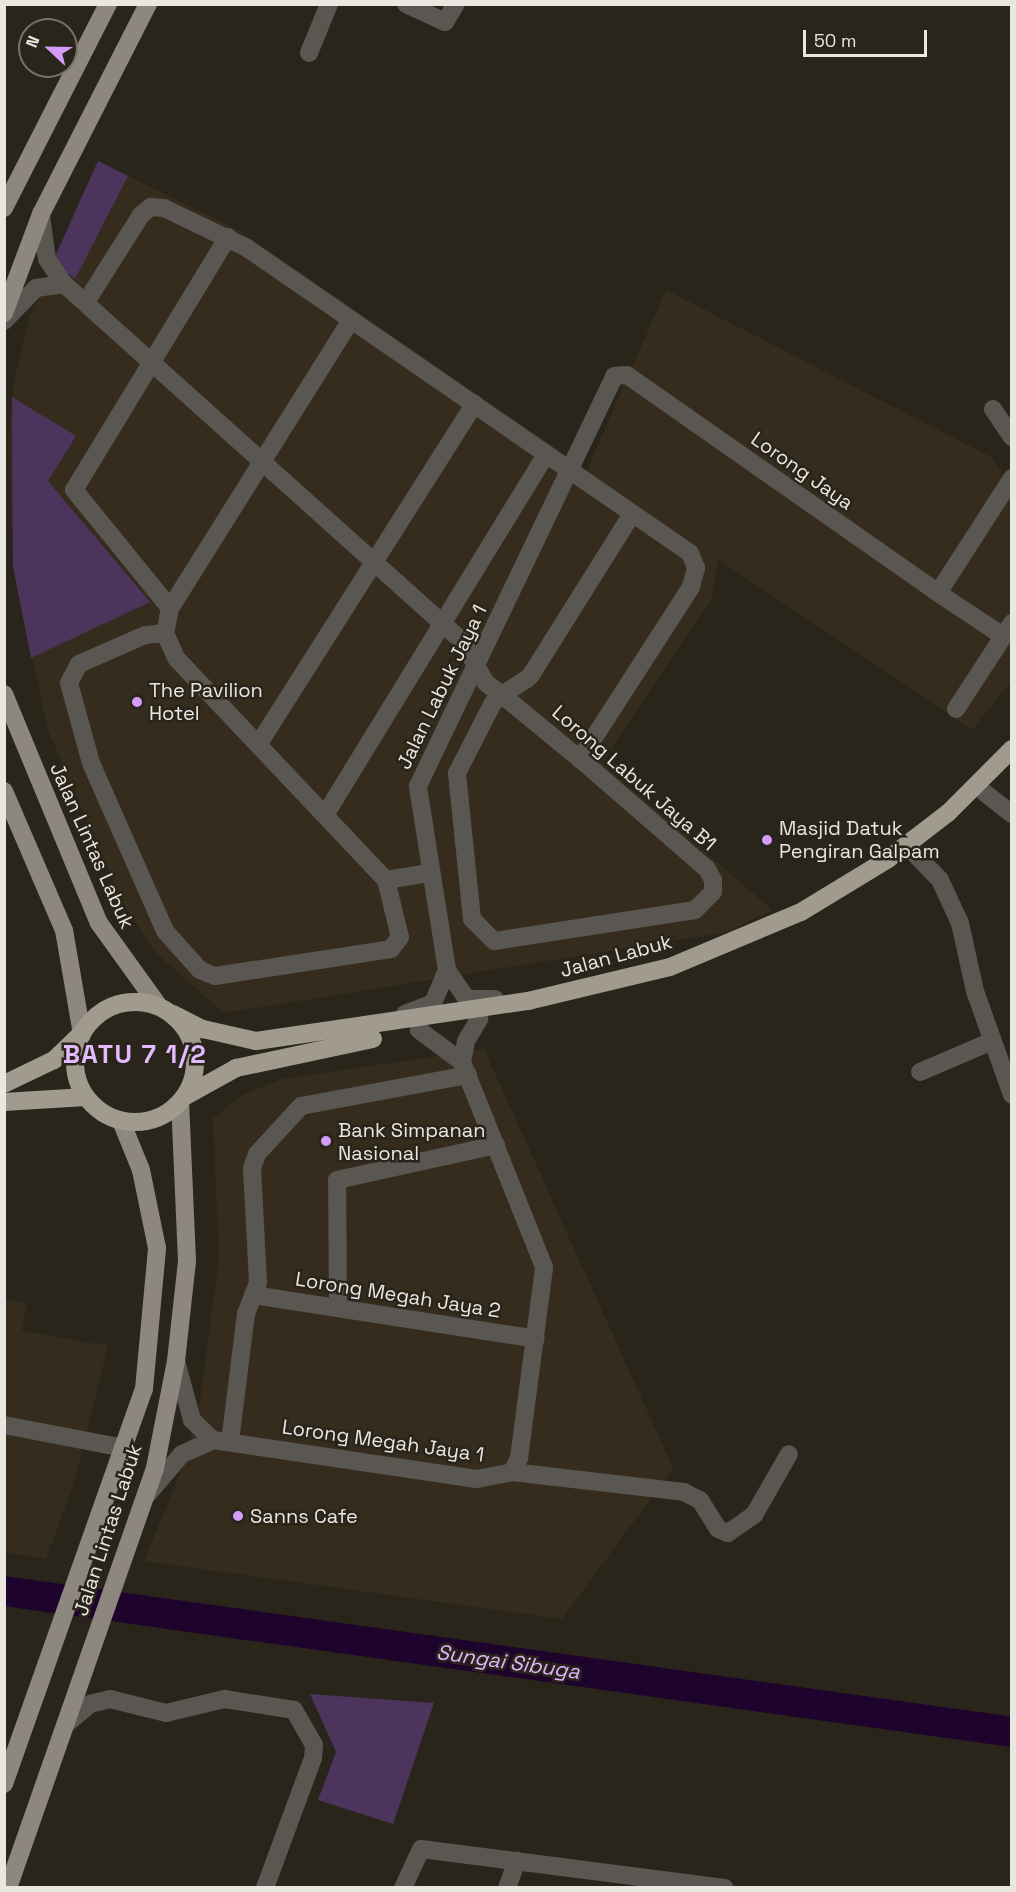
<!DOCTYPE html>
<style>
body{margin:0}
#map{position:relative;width:1016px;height:1892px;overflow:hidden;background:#2a251b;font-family:"Space Grotesk",sans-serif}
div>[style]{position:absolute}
.built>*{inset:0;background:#352c1d}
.green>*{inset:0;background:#4d345d}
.river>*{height:30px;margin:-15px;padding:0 15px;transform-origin:15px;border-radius:15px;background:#1e032c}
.street>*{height:18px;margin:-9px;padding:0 9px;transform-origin:9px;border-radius:9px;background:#5a5752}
.primary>*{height:18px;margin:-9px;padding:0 9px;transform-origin:9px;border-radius:9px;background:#8d877d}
.highway>*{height:18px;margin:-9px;padding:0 9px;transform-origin:9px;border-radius:9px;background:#a19a8e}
.highway>.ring{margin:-9px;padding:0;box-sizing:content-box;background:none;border:18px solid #a19a8e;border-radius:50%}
.dots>*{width:16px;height:16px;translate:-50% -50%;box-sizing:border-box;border:3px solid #2a251b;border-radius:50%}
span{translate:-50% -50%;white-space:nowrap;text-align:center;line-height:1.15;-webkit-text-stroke:5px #2a251b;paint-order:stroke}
.street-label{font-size:20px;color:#eae6e0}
.poi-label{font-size:20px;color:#eae6e0}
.left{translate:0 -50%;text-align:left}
.water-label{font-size:21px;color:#dfb3fd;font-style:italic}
.district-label{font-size:26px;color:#e2bafd;font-weight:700;letter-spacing:1.5px}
.frame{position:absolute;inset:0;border:6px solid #eae6e0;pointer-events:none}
.north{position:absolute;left:18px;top:18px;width:60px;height:60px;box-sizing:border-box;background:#2a251b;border:2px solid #77726a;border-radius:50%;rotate:292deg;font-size:16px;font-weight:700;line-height:24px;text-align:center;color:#eae6e0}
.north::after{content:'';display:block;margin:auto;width:21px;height:27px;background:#d59bfa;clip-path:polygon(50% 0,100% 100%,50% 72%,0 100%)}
.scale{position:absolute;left:803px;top:30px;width:124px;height:27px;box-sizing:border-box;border:3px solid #eae6e0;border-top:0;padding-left:8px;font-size:18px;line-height:21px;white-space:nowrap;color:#eae6e0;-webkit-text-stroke:4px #2a251b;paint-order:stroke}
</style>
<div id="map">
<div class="built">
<i style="clip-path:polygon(98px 161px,240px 231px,587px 470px,666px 290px,991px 457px,1011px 485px,1011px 682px,972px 730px,718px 559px,712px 599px,602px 763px,772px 910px,728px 932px,224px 1013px,155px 952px,122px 902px,48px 730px,13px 567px,9px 438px,14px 380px,29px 319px)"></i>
<i style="clip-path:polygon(484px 1049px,673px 1468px,562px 1619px,144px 1561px,182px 1469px,200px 1400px,219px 1258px,213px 1119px,242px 1095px,283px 1079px)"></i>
<i style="clip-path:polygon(4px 1299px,27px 1303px,22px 1331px,108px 1346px,74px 1483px,46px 1559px,5px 1552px)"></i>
</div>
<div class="green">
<i style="clip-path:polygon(98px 161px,128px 176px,75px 279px,53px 261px)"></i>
<i style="clip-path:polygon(12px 397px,76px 436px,48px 481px,150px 602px,31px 658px,13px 567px)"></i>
<i style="clip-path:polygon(310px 1694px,434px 1703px,393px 1824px,318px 1800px,336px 1752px)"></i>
</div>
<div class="river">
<i style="left:4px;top:1591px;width:1018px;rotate:7.96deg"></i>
</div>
<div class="street">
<i style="left:406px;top:4px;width:43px;rotate:24.8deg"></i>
<i style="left:445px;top:22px;width:21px;rotate:-59deg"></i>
<i style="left:309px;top:53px;width:53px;rotate:-67.8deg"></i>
<i style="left:41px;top:216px;width:43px;rotate:82.1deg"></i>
<i style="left:47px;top:259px;width:30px;rotate:56deg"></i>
<i style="left:64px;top:284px;width:535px;rotate:41.89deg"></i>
<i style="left:462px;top:641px;width:48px;rotate:60.3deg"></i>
<i style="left:486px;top:683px;width:20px;rotate:37deg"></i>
<i style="left:502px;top:695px;width:101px;rotate:39.4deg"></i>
<i style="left:580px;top:759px;width:168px;rotate:40.9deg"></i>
<i style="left:707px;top:869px;width:13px;rotate:61deg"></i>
<i style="left:713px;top:880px;width:12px;rotate:90deg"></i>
<i style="left:713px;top:892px;width:25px;rotate:135deg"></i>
<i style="left:695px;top:910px;width:203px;rotate:171.2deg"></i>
<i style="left:494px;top:941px;width:31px;rotate:-135deg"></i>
<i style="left:472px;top:919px;width:147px;rotate:-95.9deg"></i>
<i style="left:457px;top:773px;width:79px;rotate:-62.8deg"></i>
<i style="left:493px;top:703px;width:6px;rotate:-45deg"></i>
<i style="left:497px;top:699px;width:6px;rotate:-39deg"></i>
<i style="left:502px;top:695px;width:30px;rotate:-33deg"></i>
<i style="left:527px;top:679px;width:6px;rotate:-45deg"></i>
<i style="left:531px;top:675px;width:190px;rotate:-57.9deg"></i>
<i style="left:86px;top:302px;width:103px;rotate:-57.7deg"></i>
<i style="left:141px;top:215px;width:13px;rotate:-39deg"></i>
<i style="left:151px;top:207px;width:13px;rotate:4deg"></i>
<i style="left:164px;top:208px;width:92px;rotate:25.7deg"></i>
<i style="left:247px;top:248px;width:538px;rotate:34.55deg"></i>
<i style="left:690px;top:553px;width:16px;rotate:68deg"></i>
<i style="left:696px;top:568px;width:20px;rotate:105deg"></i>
<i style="left:691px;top:587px;width:205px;rotate:122.8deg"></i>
<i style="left:351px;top:320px;width:340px;rotate:122.1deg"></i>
<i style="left:170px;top:608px;width:25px;rotate:101deg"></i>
<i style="left:165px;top:633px;width:27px;rotate:66deg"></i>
<i style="left:176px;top:658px;width:306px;rotate:46.6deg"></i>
<i style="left:386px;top:880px;width:44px;rotate:-9.2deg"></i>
<i style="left:4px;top:321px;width:46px;rotate:-45.9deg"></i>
<i style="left:36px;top:288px;width:28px;rotate:-8deg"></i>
<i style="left:993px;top:409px;width:34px;rotate:56deg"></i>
<i style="left:938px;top:593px;width:78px;rotate:33.5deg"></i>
<i style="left:170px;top:608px;width:152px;rotate:-129.1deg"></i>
<i style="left:74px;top:490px;width:296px;rotate:-58.7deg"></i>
<i style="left:165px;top:633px;width:20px;rotate:174deg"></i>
<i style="left:145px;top:635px;width:72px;rotate:156.3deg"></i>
<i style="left:79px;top:664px;width:21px;rotate:118deg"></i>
<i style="left:69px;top:683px;width:83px;rotate:74.6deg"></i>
<i style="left:91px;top:763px;width:184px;rotate:66.2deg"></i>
<i style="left:165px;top:931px;width:52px;rotate:48.1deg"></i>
<i style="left:200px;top:970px;width:16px;rotate:22deg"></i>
<i style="left:215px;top:976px;width:178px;rotate:-8.7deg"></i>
<i style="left:391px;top:949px;width:15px;rotate:-53deg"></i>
<i style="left:400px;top:937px;width:59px;rotate:-103.8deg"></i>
<i style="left:956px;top:709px;width:103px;rotate:-56.9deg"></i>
<i style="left:258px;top:745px;width:404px;rotate:-57.6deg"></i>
<i style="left:985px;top:793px;width:34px;rotate:38deg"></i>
<i style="left:325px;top:815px;width:423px;rotate:-58.5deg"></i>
<i style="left:914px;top:853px;width:37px;rotate:46deg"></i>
<i style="left:940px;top:880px;width:47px;rotate:65.1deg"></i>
<i style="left:960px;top:923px;width:70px;rotate:77.6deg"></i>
<i style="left:975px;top:991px;width:110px;rotate:70.4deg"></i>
<i style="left:495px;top:999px;width:28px;rotate:180deg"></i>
<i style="left:467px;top:999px;width:35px;rotate:-125deg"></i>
<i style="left:447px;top:970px;width:186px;rotate:-99deg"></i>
<i style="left:418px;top:786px;width:454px;rotate:-64.4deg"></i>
<i style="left:614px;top:376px;width:13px;rotate:-4deg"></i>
<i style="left:627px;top:375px;width:380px;rotate:35deg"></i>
<i style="left:938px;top:593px;width:137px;rotate:-57.2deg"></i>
<i style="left:405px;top:1014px;width:30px;rotate:-21deg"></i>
<i style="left:433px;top:1003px;width:36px;rotate:-67deg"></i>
<i style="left:462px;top:1062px;width:21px;rotate:-79deg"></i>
<i style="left:466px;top:1041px;width:26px;rotate:-59deg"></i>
<i style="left:920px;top:1072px;width:78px;rotate:-23.3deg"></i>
<i style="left:253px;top:1295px;width:286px;rotate:8.8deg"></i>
<i style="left:338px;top:1308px;width:128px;rotate:-90.4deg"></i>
<i style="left:337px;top:1180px;width:163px;rotate:-12.4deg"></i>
<i style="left:176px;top:1361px;width:61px;rotate:74.8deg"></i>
<i style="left:192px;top:1420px;width:29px;rotate:44deg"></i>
<i style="left:213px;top:1440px;width:267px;rotate:8.4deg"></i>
<i style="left:477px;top:1479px;width:36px;rotate:-11deg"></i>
<i style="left:512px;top:1472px;width:16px;rotate:-63deg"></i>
<i style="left:519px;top:1458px;width:193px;rotate:-82.5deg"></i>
<i style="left:544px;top:1267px;width:221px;rotate:-111.8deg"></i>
<i style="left:462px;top:1062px;width:54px;rotate:-143.3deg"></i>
<i style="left:4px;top:1425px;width:123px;rotate:10.8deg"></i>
<i style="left:230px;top:1442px;width:129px;rotate:-82.9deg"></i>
<i style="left:246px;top:1314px;width:34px;rotate:-69deg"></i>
<i style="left:258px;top:1282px;width:114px;rotate:-93deg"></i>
<i style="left:252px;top:1168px;width:15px;rotate:-70deg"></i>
<i style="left:257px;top:1154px;width:65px;rotate:-47.5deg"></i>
<i style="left:301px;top:1106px;width:170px;rotate:-10.5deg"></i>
<i style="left:512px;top:1472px;width:173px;rotate:6.6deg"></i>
<i style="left:684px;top:1492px;width:18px;rotate:27deg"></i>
<i style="left:700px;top:1500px;width:34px;rotate:58deg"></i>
<i style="left:718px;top:1529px;width:11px;rotate:22deg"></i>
<i style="left:728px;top:1533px;width:32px;rotate:-35deg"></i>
<i style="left:754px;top:1515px;width:70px;rotate:-60.2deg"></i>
<i style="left:147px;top:1495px;width:54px;rotate:-49.5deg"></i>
<i style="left:182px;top:1454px;width:34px;rotate:-24deg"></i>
<i style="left:65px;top:1725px;width:33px;rotate:-40deg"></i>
<i style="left:90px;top:1704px;width:21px;rotate:-14deg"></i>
<i style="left:110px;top:1699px;width:58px;rotate:14deg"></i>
<i style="left:166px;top:1713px;width:60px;rotate:-13.6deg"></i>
<i style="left:224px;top:1699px;width:71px;rotate:8.9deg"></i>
<i style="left:294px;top:1710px;width:40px;rotate:60.3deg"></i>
<i style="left:314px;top:1745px;width:13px;rotate:94deg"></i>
<i style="left:313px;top:1758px;width:139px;rotate:110.3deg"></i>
<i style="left:403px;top:1888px;width:43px;rotate:-65.2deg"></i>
<i style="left:421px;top:1849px;width:306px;rotate:7.3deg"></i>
<i style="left:507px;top:1888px;width:29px;rotate:-70deg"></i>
</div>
<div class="primary">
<i style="left:4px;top:208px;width:229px;rotate:-63deg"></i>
<i style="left:4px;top:313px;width:106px;rotate:-69.5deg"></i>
<i style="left:41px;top:214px;width:236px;rotate:-63deg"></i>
<i style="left:4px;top:694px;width:248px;rotate:67.5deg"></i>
<i style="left:99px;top:923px;width:101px;rotate:54.3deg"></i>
<i style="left:4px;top:791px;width:151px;rotate:66.7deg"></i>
<i style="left:64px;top:930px;width:106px;rotate:80.2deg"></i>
<i style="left:4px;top:1784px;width:419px;rotate:-70.5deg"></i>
<i style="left:144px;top:1389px;width:142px;rotate:-84.7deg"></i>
<i style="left:157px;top:1248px;width:80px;rotate:-101.6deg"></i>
<i style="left:141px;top:1170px;width:53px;rotate:-112.2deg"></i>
<i style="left:8px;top:1888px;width:445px;rotate:-70.7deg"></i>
<i style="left:155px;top:1468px;width:109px;rotate:-78.9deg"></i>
<i style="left:176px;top:1361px;width:101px;rotate:-83.7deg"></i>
<i style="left:187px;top:1261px;width:159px;rotate:-92.5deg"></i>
</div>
<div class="highway">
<i class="ring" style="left:75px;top:1002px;width:102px;height:102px"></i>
<i style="left:173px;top:1014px;width:34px;rotate:27deg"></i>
<i style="left:203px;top:1029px;width:54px;rotate:12.8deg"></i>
<i style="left:256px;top:1041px;width:275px;rotate:-8.4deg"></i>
<i style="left:528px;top:1001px;width:146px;rotate:-13.5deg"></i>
<i style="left:670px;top:967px;width:142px;rotate:-22.8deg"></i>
<i style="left:801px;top:912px;width:102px;rotate:-31.3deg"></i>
<i style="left:888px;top:859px;width:76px;rotate:-37.5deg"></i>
<i style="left:948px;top:813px;width:91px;rotate:-45deg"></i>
<i style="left:4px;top:1084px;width:55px;rotate:-25.6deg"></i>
<i style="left:54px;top:1060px;width:36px;rotate:-44deg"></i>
<i style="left:184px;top:1097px;width:60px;rotate:-29.1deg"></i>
<i style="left:236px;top:1068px;width:140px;rotate:-12deg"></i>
<i style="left:4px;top:1102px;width:82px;rotate:-3.5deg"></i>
</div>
<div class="dots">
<i style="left:137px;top:702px;background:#d59bfa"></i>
<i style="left:767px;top:840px;background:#d59bfa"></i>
<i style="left:326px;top:1141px;background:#d59bfa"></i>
<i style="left:238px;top:1516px;background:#d59bfa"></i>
</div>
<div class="street-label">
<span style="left:802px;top:471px;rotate:35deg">Lorong Jaya</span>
<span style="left:442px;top:687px;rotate:-64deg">Jalan Labuk Jaya 1</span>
<span style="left:634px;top:778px;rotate:41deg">Lorong Labuk Jaya B1</span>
<span style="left:92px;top:846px;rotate:66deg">Jalan Lintas Labuk</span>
<span style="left:616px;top:956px;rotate:-15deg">Jalan Labuk</span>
<span style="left:398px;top:1295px;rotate:9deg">Lorong Megah Jaya 2</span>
<span style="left:383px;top:1441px;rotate:8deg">Lorong Megah Jaya 1</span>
<span style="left:108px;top:1530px;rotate:-72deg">Jalan Lintas Labuk</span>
</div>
<div class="poi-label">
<span class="left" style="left:149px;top:702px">The Pavilion<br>Hotel</span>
<span class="left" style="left:779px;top:840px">Masjid Datuk<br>Pengiran Galpam</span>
<span class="left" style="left:338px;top:1142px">Bank Simpanan<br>Nasional</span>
<span class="left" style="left:250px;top:1516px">Sanns Cafe</span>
</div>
<div class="water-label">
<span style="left:508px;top:1662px;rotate:8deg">Sungai Sibuga</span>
</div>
<div class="district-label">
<span style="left:135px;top:1055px">BATU 7 1/2</span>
</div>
<div class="frame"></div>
<div class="north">N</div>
<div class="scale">50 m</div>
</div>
